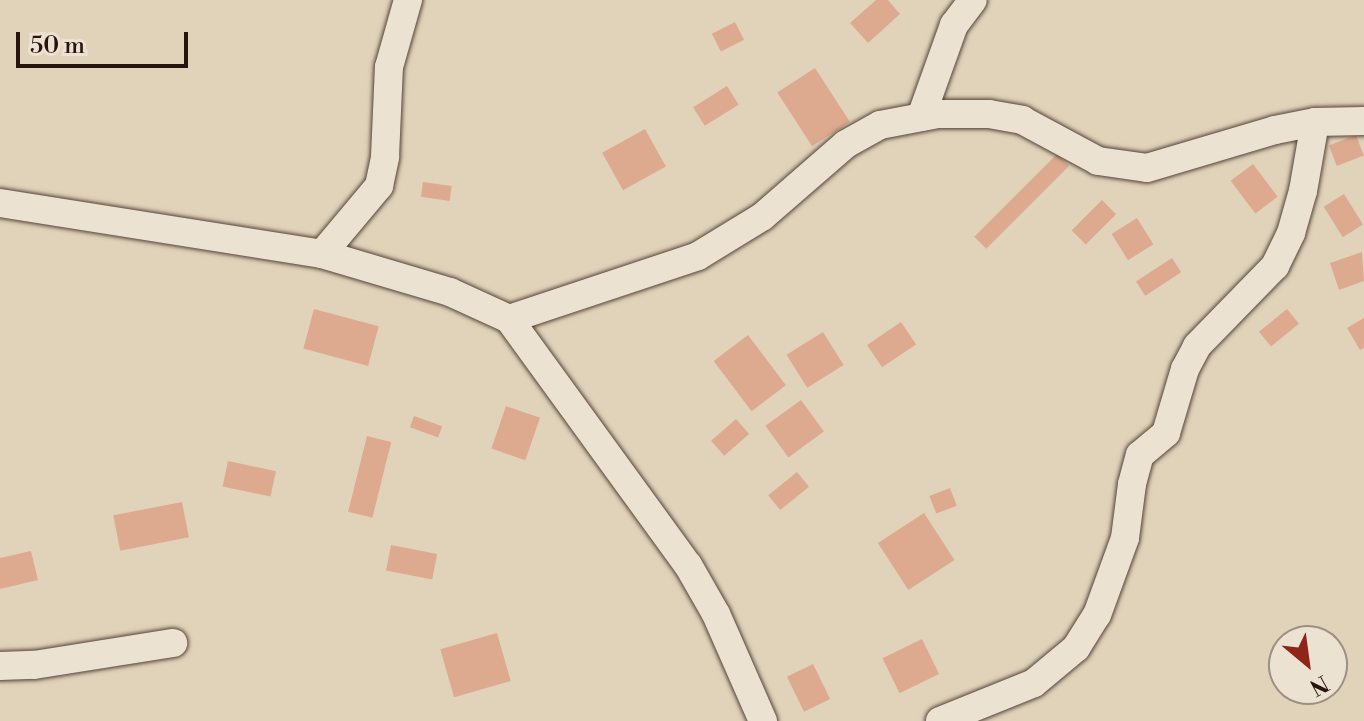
<!DOCTYPE html>
<style>
body{margin:0}
#map{position:relative;width:1364px;height:721px;overflow:hidden;background:#e0d3ba;font-family:"Libre Bodoni",serif}
div>[style]{position:absolute}
.building>*{inset:0;background:#deaa8f;transform-origin:0 0}
.roads{filter:drop-shadow(0 0 2px #554438) drop-shadow(0 0 2px #554438)}
.street>*{height:28px;margin:-14px;padding:0 14px;transform-origin:14px;border-radius:14px;background:#ebe2d2}
span{translate:-50% -50%;white-space:nowrap;text-align:center;line-height:1.15;-webkit-text-stroke:8px #ebe2d2;paint-order:stroke}
.north{position:absolute;left:1268px;top:625px;width:80px;height:80px;box-sizing:border-box;background:#ebe2d2;border:2px solid #9d9083;border-radius:50%;rotate:151deg;font-size:22px;font-weight:700;line-height:32px;text-align:center;color:#27150d}
.north::after{content:'';display:block;margin:auto;width:28px;height:36px;background:#8f2418;clip-path:polygon(50% 0,100% 100%,50% 72%,0 100%)}
.scale{position:absolute;left:16px;top:32px;width:172px;height:36px;box-sizing:border-box;border:4px solid #27150d;border-top:0;padding-left:10px;font-size:24px;line-height:28px;white-space:nowrap;color:#27150d;-webkit-text-stroke:6px #ebe2d2;paint-order:stroke}
</style>
<div id="map">
<div class="building">
<i style="clip-path:polygon(876px 0,888px 0,900px 14px,868px 43px,850px 23px)"></i>
<i style="left:735px;top:22px;width:20px;height:26px;rotate:63deg"></i>
<i style="left:815px;top:68px;width:64px;height:45px;rotate:57deg"></i>
<i style="left:727px;top:86px;width:22px;height:40px;rotate:58deg"></i>
<i style="left:645px;top:129px;width:43px;height:49px;rotate:61deg"></i>
<i style="left:1356px;top:135px;width:22px;height:29px;rotate:69deg"></i>
<i style="left:1057px;top:154px;width:17px;height:117px;rotate:45deg"></i>
<i style="left:1253px;top:164px;width:41px;height:28px;rotate:53deg"></i>
<i style="left:423px;top:182px;width:29px;height:15px;rotate:8deg"></i>
<i style="left:1344px;top:194px;width:36px;height:24px;rotate:58deg"></i>
<i style="left:1102px;top:200px;width:20px;height:43px;rotate:45deg"></i>
<i style="left:1137px;top:218px;width:31px;height:30px;rotate:58deg"></i>
<i style="clip-path:polygon(1362px 252px,1364px 281px,1339px 290px,1330px 263px)"></i>
<i style="left:1172px;top:258px;width:17px;height:43px;rotate:57deg"></i>
<i style="left:314px;top:309px;width:67px;height:41px;rotate:15deg"></i>
<i style="left:1287px;top:309px;width:19px;height:36px;rotate:51deg"></i>
<i style="clip-path:polygon(1364px 318px,1364px 348px,1360px 350px,1347px 328px)"></i>
<i style="left:901px;top:322px;width:27px;height:41px;rotate:56deg"></i>
<i style="left:823px;top:332px;width:39px;height:43px;rotate:58deg"></i>
<i style="left:748px;top:335px;width:63px;height:43px;rotate:53deg"></i>
<i style="left:801px;top:400px;width:39px;height:44px;rotate:54deg"></i>
<i style="left:506px;top:406px;width:36px;height:45px;rotate:19deg"></i>
<i style="left:414px;top:416px;width:30px;height:12px;rotate:20deg"></i>
<i style="left:736px;top:419px;width:20px;height:33px;rotate:49deg"></i>
<i style="left:367px;top:436px;width:25px;height:78px;rotate:14deg"></i>
<i style="left:228px;top:461px;width:49px;height:26px;rotate:12deg"></i>
<i style="left:797px;top:472px;width:19px;height:37px;rotate:51deg"></i>
<i style="left:950px;top:488px;width:19px;height:22px;rotate:69deg"></i>
<i style="left:182px;top:502px;width:36px;height:70px;rotate:79deg"></i>
<i style="left:924px;top:513px;width:56px;height:55px;rotate:57deg"></i>
<i style="left:391px;top:545px;width:47px;height:26px;rotate:11deg"></i>
<i style="clip-path:polygon(31px 551px,38px 580px,0 589px,0 558px)"></i>
<i style="left:497px;top:633px;width:50px;height:59px;rotate:74deg"></i>
<i style="left:922px;top:639px;width:39px;height:44px;rotate:64deg"></i>
<i style="left:813px;top:664px;width:39px;height:29px;rotate:64deg"></i>
</div>
<div class="roads">
<div class="street">
<i style="left:921px;top:117px;width:98px;rotate:-70.3deg"></i>
<i style="left:954px;top:25px;width:31px;rotate:-53deg"></i>
<i style="left:0;top:203px;width:326px;rotate:9deg"></i>
<i style="left:322px;top:254px;width:134px;rotate:16.5deg"></i>
<i style="left:450px;top:292px;width:65px;rotate:24.6deg"></i>
<i style="left:509px;top:319px;width:304px;rotate:54deg"></i>
<i style="left:688px;top:565px;width:56px;rotate:60.3deg"></i>
<i style="left:716px;top:614px;width:117px;rotate:66.3deg"></i>
<i style="left:322px;top:254px;width:89px;rotate:-50deg"></i>
<i style="left:379px;top:186px;width:30px;rotate:-78deg"></i>
<i style="left:385px;top:157px;width:90px;rotate:-87.5deg"></i>
<i style="left:389px;top:67px;width:70px;rotate:-74.2deg"></i>
<i style="left:509px;top:319px;width:199px;rotate:-18.4deg"></i>
<i style="left:698px;top:256px;width:75px;rotate:-31.4deg"></i>
<i style="left:762px;top:217px;width:111px;rotate:-41deg"></i>
<i style="left:846px;top:144px;width:39px;rotate:-29deg"></i>
<i style="left:880px;top:125px;width:59px;rotate:-10.7deg"></i>
<i style="left:938px;top:114px;width:51px"></i>
<i style="left:989px;top:114px;width:34px;rotate:10deg"></i>
<i style="left:1022px;top:120px;width:86px;rotate:28.3deg"></i>
<i style="left:1098px;top:161px;width:49px;rotate:8.1deg"></i>
<i style="left:1147px;top:168px;width:134px;rotate:-16.5deg"></i>
<i style="left:1275px;top:130px;width:41px;rotate:-11.3deg"></i>
<i style="left:1315px;top:122px;width:49px;rotate:-1.2deg"></i>
<i style="left:0;top:666px;width:34px;rotate:-2deg"></i>
<i style="left:34px;top:665px;width:141px;rotate:-9deg"></i>
<i style="left:940px;top:721px;width:101px;rotate:-22deg"></i>
<i style="left:1034px;top:683px;width:55px;rotate:-39.8deg"></i>
<i style="left:1076px;top:648px;width:39px;rotate:-58deg"></i>
<i style="left:1097px;top:615px;width:82px;rotate:-70deg"></i>
<i style="left:1125px;top:538px;width:54px;rotate:-82.6deg"></i>
<i style="left:1132px;top:484px;width:30px;rotate:-75deg"></i>
<i style="left:1140px;top:455px;width:34px;rotate:-40deg"></i>
<i style="left:1166px;top:433px;width:67px;rotate:-73.5deg"></i>
<i style="left:1185px;top:369px;width:26px;rotate:-62deg"></i>
<i style="left:1197px;top:346px;width:112px;rotate:-45.7deg"></i>
<i style="left:1275px;top:266px;width:37px;rotate:-64deg"></i>
<i style="left:1291px;top:233px;width:44px;rotate:-74.1deg"></i>
<i style="left:1303px;top:191px;width:70px;rotate:-80.1deg"></i>
</div>
</div>
<div class="north">N</div>
<div class="scale">50 m</div>
</div>
